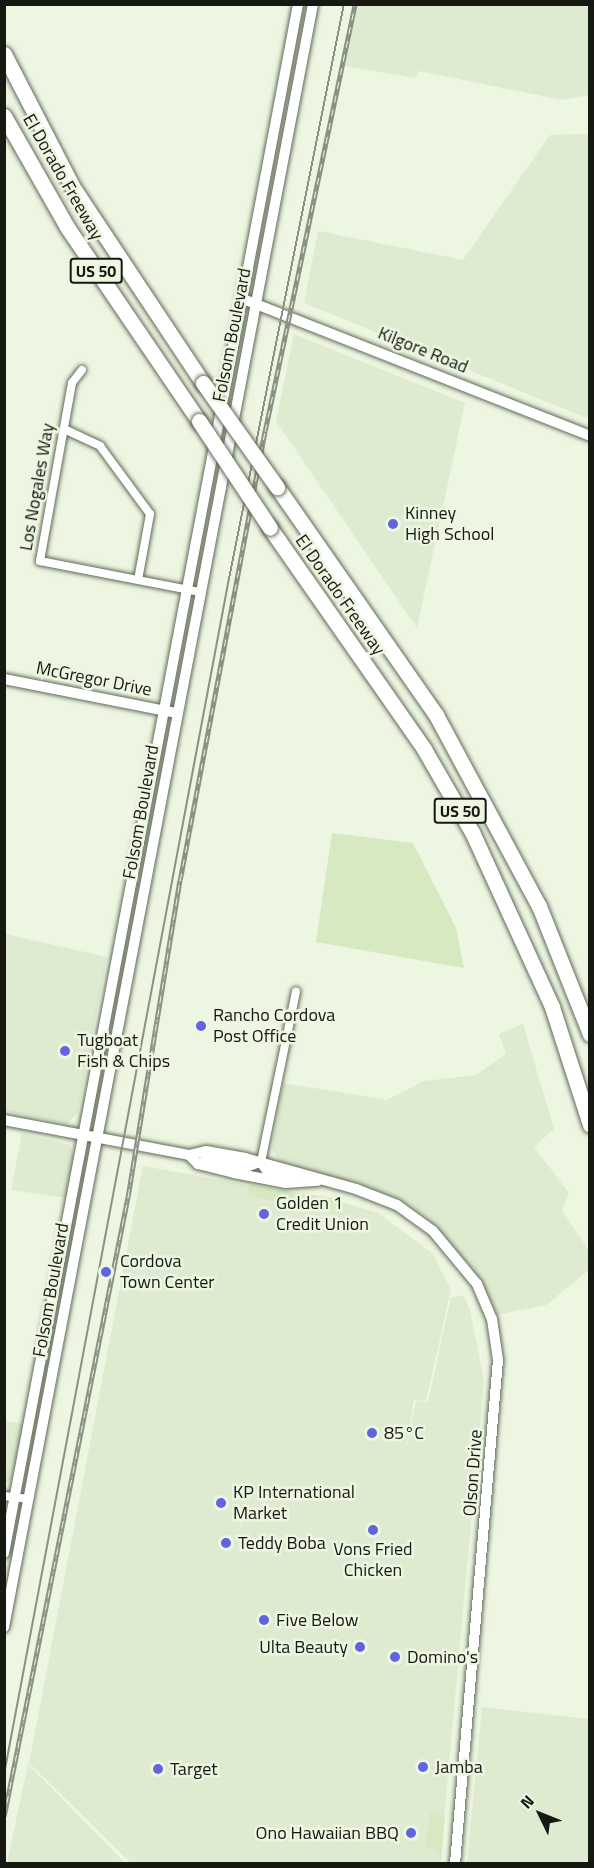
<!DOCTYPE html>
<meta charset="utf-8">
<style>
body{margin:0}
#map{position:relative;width:594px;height:1868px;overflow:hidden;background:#ecf6e1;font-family:"Titillium Web",sans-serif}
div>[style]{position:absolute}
.built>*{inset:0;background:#deebd0}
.green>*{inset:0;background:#d6e9c1}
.roads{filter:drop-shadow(0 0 2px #616a58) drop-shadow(0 0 2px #616a58)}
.minor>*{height:8px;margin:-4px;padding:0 4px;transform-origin:4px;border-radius:4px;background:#fff}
.tertiary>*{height:10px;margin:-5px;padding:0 5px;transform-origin:5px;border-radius:5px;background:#fff}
.secondary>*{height:10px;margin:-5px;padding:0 5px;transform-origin:5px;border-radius:5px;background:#fff}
.motorway>*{height:15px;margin:-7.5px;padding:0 7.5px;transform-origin:7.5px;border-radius:7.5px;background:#fff}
.tram>*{height:1.5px;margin:-0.75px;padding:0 0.75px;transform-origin:0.75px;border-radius:0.75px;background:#8a9283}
.rail>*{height:4.5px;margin-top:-2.25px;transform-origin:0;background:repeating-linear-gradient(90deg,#ecf6e1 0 7px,#8a9283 0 14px);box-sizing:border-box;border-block:2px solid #8a9283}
.bridges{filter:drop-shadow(0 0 2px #616a58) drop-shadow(0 0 2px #616a58)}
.motorway-bridge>*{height:15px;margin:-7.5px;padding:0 7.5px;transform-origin:7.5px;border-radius:7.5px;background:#fff}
.dots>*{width:16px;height:16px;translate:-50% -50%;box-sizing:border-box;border:3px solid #ecf6e1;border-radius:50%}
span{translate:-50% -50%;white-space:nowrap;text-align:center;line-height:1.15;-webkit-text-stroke:5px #ecf6e1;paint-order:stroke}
.shield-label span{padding:2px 4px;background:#ecf6e1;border:2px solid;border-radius:4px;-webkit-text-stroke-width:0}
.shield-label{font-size:16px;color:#151912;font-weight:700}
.street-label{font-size:18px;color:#151912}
.poi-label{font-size:18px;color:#151912}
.left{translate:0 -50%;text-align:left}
.right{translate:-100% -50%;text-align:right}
.frame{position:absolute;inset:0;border:6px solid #151912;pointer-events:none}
.north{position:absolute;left:510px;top:1784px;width:60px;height:60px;-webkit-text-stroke:4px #ecf6e1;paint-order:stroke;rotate:313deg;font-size:16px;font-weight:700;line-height:24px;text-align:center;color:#151912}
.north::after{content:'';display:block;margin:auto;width:21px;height:27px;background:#151912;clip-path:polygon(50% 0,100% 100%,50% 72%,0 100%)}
</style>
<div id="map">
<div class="built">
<i style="clip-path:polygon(358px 5px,589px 5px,589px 95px,562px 100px,419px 71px,416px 78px,345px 66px)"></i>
<i style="clip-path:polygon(589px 134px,589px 419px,304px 303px,318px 231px,463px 260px,550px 135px)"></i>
<i style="clip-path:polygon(294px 334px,465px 403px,417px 628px,276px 421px)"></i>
<i style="clip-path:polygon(5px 934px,107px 957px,78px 1112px,67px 1124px,5px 1111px)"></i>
<i style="clip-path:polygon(523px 1024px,554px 1129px,534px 1147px,569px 1193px,562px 1210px,588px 1249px,589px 1270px,546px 1305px,496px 1315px,473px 1268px,425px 1216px,395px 1197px,279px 1161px,272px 1148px,283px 1083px,387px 1100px,424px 1081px,476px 1075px,506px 1054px,499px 1034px)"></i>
<i style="clip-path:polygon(22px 1133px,70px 1145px,74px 1157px,67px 1198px,11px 1190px)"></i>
<i style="clip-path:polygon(143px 1166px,337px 1201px,378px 1213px,433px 1254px,451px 1290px,426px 1401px,414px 1400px,405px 1455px,416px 1401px,428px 1402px,451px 1297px,464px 1296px,470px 1310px,484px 1381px,440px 1863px,131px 1863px,29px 1763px)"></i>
<i style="clip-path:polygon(5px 1421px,23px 1424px,12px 1478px,5px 1485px)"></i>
<i style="clip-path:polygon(482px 1707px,589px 1719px,588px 1863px,467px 1863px)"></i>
<i style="clip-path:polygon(28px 1764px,120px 1858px,125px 1863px,7px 1863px)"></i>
</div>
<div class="green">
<i style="clip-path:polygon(332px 833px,413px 843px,456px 928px,464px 968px,316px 942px)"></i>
<i style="clip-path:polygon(250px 1185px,339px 1199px,339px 1205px,299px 1197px,289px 1205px,248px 1196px)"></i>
<i style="clip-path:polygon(430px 1812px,445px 1815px,441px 1863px,438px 1852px,426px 1845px)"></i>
</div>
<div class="roads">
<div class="minor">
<i style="left:82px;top:370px;width:16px;rotate:128deg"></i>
<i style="left:72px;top:383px;width:181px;rotate:100.2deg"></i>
<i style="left:40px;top:561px;width:162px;rotate:11deg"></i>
<i style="left:64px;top:429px;width:40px;rotate:25deg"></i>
<i style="left:100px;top:446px;width:84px;rotate:53.7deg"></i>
<i style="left:150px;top:514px;width:67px;rotate:100.3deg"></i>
<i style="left:261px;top:1162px;width:174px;rotate:-78.4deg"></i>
<i style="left:4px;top:1496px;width:23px;rotate:7deg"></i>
</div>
<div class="tertiary">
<i style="left:243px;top:299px;width:373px;rotate:21.5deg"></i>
<i style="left:4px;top:679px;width:175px;rotate:11.2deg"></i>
<i style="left:4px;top:1120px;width:188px;rotate:10.7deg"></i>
<i style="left:189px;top:1155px;width:17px;rotate:-13deg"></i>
<i style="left:206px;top:1151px;width:40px;rotate:10deg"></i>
<i style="left:245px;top:1158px;width:115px;rotate:15.6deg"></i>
<i style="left:356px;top:1189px;width:44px;rotate:21.3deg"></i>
<i style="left:397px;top:1205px;width:44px;rotate:35.8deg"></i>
<i style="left:433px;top:1231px;width:69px;rotate:50.3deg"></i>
<i style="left:477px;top:1284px;width:38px;rotate:67deg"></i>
<i style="left:492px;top:1319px;width:41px;rotate:81.7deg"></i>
<i style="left:498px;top:1360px;width:506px;rotate:94.88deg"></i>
<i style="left:189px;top:1155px;width:13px;rotate:45deg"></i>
<i style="left:198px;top:1164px;width:37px;rotate:14deg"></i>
<i style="left:234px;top:1173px;width:53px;rotate:10.9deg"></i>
<i style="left:286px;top:1183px;width:32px;rotate:-4deg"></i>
<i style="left:261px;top:1162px;width:11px;rotate:56deg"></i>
<i style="left:267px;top:1171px;width:25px;rotate:12deg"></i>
<i style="left:198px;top:1164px;width:12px;rotate:-24deg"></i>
<i style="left:209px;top:1159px;width:38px;rotate:12deg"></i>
<i style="left:246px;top:1167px;width:15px;rotate:-20deg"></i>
</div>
<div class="secondary">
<i style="left:4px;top:1553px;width:1577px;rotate:-79.25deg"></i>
<i style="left:4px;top:1627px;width:1652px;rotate:-79.22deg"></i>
</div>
<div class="motorway">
<i style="left:4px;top:54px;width:148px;rotate:62.7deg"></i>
<i style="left:72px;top:186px;width:237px;rotate:56.4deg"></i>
<i style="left:4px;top:116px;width:128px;rotate:60.4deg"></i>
<i style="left:67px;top:227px;width:235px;rotate:55.8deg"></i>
<i style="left:277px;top:487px;width:278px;rotate:55.1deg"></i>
<i style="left:436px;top:715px;width:217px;rotate:61.7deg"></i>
<i style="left:539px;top:906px;width:138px;rotate:68.3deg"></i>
<i style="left:270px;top:528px;width:269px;rotate:55.1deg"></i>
<i style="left:424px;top:749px;width:96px;rotate:60deg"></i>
<i style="left:472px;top:832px;width:192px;rotate:65.4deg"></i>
<i style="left:552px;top:1007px;width:124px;rotate:72.1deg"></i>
</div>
</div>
<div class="tram">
<i style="left:4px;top:1775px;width:1217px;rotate:-79.35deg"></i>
<i style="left:229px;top:579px;width:586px;rotate:-78.69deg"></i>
</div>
<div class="rail">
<i style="left:4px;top:1816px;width:632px;rotate:-78.69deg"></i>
<i style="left:128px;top:1196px;width:320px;rotate:-80.7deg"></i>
<i style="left:180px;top:880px;width:457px;rotate:-79.3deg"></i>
<i style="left:265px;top:431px;width:436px;rotate:-78.1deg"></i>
</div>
<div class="bridges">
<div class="motorway-bridge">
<i style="left:203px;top:383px;width:128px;rotate:54.6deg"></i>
<i style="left:199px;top:421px;width:128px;rotate:56.4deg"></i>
</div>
</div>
<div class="dots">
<i style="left:393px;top:524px;background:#6264dd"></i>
<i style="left:201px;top:1026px;background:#6264dd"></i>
<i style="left:65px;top:1051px;background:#6264dd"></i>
<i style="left:264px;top:1214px;background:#6264dd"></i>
<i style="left:106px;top:1272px;background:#6264dd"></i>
<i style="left:372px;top:1433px;background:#6264dd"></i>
<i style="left:221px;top:1503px;background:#6264dd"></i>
<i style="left:373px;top:1530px;background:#6264dd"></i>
<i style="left:226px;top:1543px;background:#6264dd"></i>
<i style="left:264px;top:1620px;background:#6264dd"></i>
<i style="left:360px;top:1647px;background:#6264dd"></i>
<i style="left:395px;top:1657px;background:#6264dd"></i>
<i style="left:423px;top:1767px;background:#6264dd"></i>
<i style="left:158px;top:1769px;background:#6264dd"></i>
<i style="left:411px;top:1833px;background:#6264dd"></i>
</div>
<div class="shield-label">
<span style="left:96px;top:271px">US 50</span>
<span style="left:460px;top:811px">US 50</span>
</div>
<div class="street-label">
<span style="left:63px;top:177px;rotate:60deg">El Dorado Freeway</span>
<span style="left:232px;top:335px;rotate:-79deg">Folsom Boulevard</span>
<span style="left:423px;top:350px;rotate:22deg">Kilgore Road</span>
<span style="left:37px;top:487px;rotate:-80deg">Los Nogales Way</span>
<span style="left:340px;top:595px;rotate:55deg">El Dorado Freeway</span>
<span style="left:94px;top:679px;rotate:11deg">McGregor Drive</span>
<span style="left:141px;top:812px;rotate:-80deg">Folsom Boulevard</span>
<span style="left:51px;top:1290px;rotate:-80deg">Folsom Boulevard</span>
<span style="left:473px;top:1473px;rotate:-86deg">Olson Drive</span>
</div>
<div class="poi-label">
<span class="left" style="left:405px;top:524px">Kinney<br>High School</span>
<span class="left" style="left:213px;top:1026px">Rancho Cordova<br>Post Office</span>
<span class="left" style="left:77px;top:1051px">Tugboat<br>Fish &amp; Chips</span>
<span class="left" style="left:276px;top:1214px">Golden 1<br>Credit Union</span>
<span class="left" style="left:120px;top:1272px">Cordova<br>Town Center</span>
<span class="left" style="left:384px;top:1433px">85°C</span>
<span class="left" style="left:233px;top:1503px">KP International<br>Market</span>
<span class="left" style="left:238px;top:1543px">Teddy Boba</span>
<span style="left:373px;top:1560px">Vons Fried<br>Chicken</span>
<span class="left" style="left:276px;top:1620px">Five Below</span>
<span class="right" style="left:348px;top:1647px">Ulta Beauty</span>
<span class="left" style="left:407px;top:1657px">Domino's</span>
<span class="left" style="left:435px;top:1767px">Jamba</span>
<span class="left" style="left:170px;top:1769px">Target</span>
<span class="right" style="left:399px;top:1833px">Ono Hawaiian BBQ</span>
</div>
<div class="frame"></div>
<div class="north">N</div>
</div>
